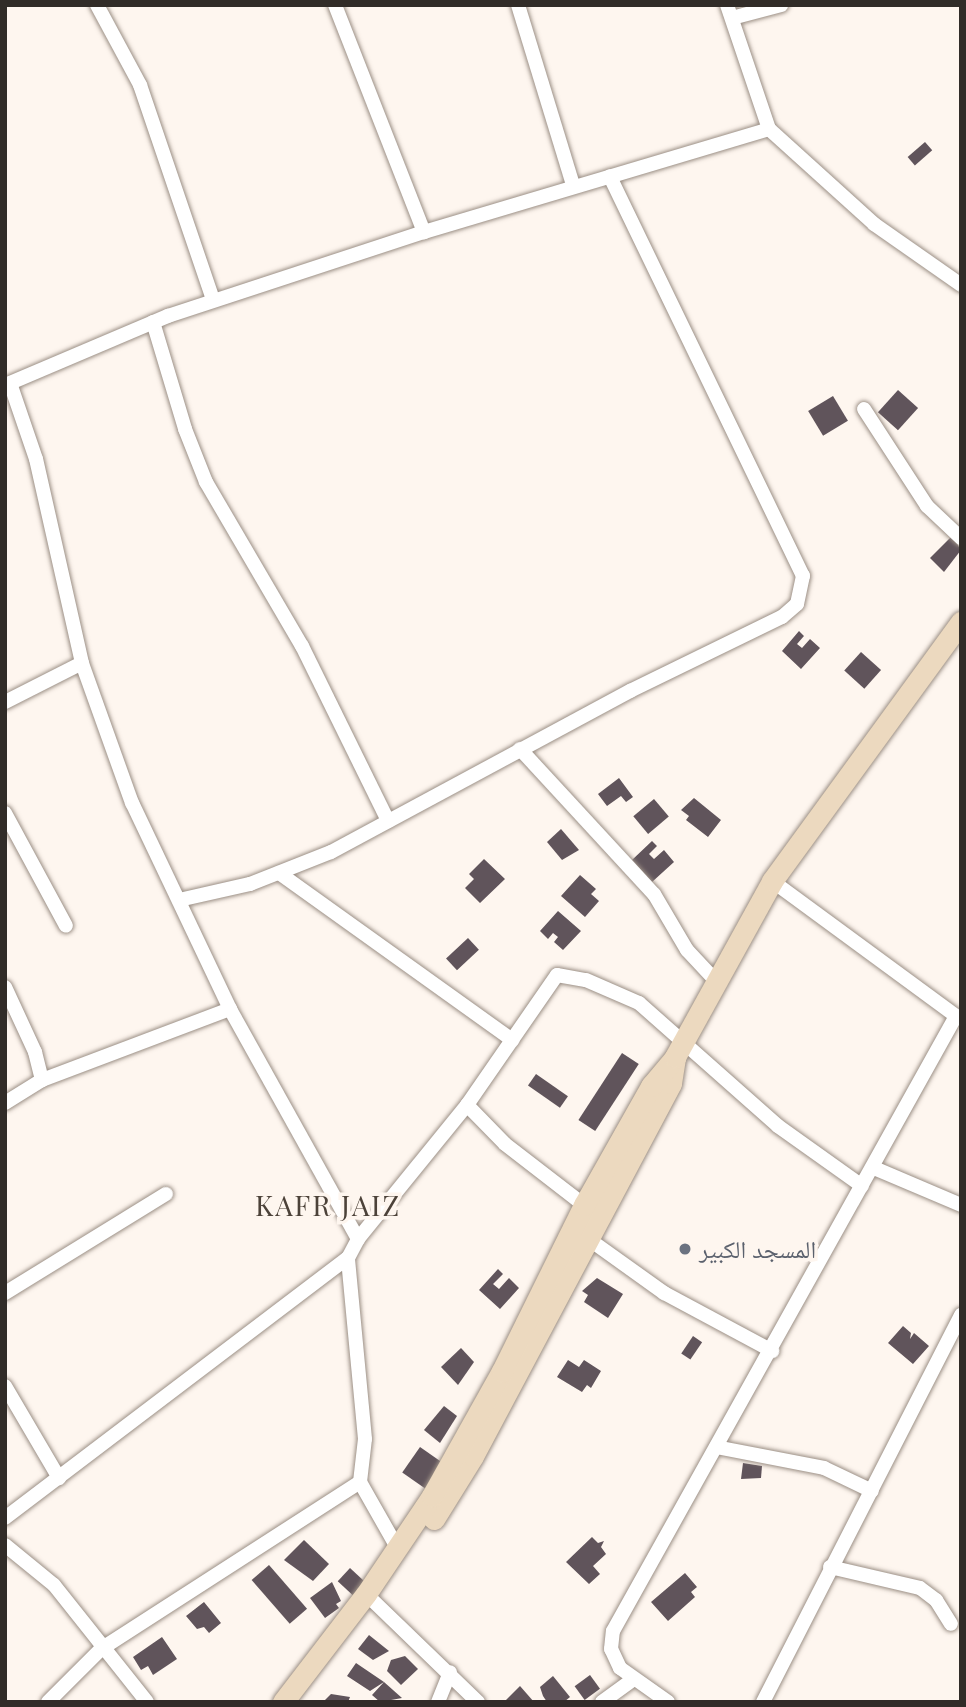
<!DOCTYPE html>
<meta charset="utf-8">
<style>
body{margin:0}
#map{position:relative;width:966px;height:1707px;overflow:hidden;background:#fef6ef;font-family:"Playfair Display","Noto Naskh Arabic",serif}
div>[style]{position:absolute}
.building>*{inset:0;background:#60545b;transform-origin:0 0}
.roads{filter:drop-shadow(0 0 2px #9b8f85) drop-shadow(0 0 2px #9b8f85)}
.street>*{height:14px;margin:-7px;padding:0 7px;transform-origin:7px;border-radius:7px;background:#fff}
.secondary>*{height:21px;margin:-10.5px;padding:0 10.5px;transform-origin:10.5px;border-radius:10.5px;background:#ecd9bf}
.dots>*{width:19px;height:19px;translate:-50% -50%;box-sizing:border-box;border:4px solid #fef6ef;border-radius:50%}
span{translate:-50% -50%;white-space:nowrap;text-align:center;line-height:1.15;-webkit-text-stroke:7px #fef6ef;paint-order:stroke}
.worship-label{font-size:24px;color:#5b616d}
.left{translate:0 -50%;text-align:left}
.quarter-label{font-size:28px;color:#4c4239;letter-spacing:2px}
.frame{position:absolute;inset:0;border:7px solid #312c28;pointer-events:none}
</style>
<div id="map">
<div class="building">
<i style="left:925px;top:142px;width:11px;height:23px;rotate:49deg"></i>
<i style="left:898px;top:390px;width:27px;height:30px;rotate:42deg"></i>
<i style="left:833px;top:396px;width:29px;height:29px;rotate:59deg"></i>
<i style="clip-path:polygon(952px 536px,961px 550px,944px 572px,930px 558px)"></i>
<i style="clip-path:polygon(799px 631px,804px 636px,797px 644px,802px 648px,810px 639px,820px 648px,801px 669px,782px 651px)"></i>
<i style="left:861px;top:652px;width:27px;height:25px;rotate:42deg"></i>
<i style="clip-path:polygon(619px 778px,633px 797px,626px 802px,621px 796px,607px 806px,598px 794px)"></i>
<i style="clip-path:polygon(694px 798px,721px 820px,708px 837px,686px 820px,689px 816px,681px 810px)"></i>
<i style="left:654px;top:799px;width:23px;height:27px;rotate:50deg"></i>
<i style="clip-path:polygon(561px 829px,579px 850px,562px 860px,547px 842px)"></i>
<i style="clip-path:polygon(652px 841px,657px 846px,649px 854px,654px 859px,664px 850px,674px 862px,652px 882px,632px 860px)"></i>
<i style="clip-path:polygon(484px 859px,505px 879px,480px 903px,465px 888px,474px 879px,469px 874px)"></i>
<i style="clip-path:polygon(580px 875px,596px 889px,591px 894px,599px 901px,585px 917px,561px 896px)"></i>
<i style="clip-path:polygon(558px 911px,581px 931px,563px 950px,554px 942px,558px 937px,553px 933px,548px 939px,540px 931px)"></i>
<i style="left:468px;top:938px;width:16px;height:30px;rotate:47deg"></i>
<i style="left:622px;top:1053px;width:20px;height:80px;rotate:33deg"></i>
<i style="left:536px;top:1074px;width:39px;height:14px;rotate:35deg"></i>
<i style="clip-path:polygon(498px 1269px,503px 1274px,493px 1284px,499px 1289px,509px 1278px,519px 1288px,500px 1309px,479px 1290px)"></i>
<i style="clip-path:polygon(597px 1278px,623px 1294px,608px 1318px,584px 1302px,588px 1295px,582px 1291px)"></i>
<i style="clip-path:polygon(903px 1326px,911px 1333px,910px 1339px,914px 1333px,929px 1346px,913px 1364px,888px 1343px)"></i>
<i style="left:693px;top:1336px;width:11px;height:21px;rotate:34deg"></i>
<i style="clip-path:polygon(461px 1348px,474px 1362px,458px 1385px,441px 1367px)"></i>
<i style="clip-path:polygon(568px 1360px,579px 1367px,584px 1360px,601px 1371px,591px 1388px,587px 1385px,582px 1392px,557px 1377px)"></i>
<i style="clip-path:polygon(444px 1406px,457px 1416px,440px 1443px,424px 1430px)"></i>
<i style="left:420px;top:1447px;width:28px;height:31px;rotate:35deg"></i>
<i style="clip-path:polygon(743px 1463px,762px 1466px,761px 1478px,741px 1479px)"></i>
<i style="clip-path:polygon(592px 1537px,598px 1543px,604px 1541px,601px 1547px,606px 1554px,593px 1566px,600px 1574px,589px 1584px,566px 1562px)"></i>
<i style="clip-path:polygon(304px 1540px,329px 1564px,313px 1581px,284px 1560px)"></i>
<i style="left:269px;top:1565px;width:58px;height:23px;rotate:49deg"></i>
<i style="left:350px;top:1568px;width:21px;height:18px;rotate:43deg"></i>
<i style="clip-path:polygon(685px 1573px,697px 1587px,691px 1592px,695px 1597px,668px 1621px,651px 1602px)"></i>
<i style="clip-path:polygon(332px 1582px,341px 1601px,336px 1604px,339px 1608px,325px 1618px,310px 1598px)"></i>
<i style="clip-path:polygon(204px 1602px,221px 1623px,209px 1633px,204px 1627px,197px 1629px,186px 1616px)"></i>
<i style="clip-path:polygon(369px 1635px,389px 1651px,373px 1660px,358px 1649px)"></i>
<i style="clip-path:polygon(162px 1637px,177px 1659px,153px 1675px,148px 1666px,141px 1670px,133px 1657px)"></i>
<i style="clip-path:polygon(405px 1656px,418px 1669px,401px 1685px,387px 1671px,391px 1660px)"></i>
<i style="clip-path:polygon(356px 1663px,384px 1682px,402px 1698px,380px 1702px,372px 1695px,384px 1682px,370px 1691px,347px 1676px)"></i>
<i style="left:590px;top:1675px;width:17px;height:19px;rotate:54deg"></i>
<i style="clip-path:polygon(553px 1676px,570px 1697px,564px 1702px,547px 1702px,543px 1696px,540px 1687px)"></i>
<i style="clip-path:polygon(520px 1686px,534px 1702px,504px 1702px)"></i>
<i style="clip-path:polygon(331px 1694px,350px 1697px,348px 1702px,323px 1702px)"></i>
</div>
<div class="roads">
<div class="street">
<i style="left:97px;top:5px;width:91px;rotate:61.7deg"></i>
<i style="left:140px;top:85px;width:227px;rotate:71.2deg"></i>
<i style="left:335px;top:5px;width:244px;rotate:68.6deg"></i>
<i style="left:424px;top:232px;width:360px;rotate:-16.6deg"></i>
<i style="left:518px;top:5px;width:188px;rotate:73deg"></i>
<i style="left:727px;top:5px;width:131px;rotate:71.3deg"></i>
<i style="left:769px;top:129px;width:142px;rotate:42.1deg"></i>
<i style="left:874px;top:224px;width:106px;rotate:35deg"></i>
<i style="left:732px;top:18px;width:51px;rotate:-14.9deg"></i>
<i style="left:153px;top:322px;width:112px;rotate:73.3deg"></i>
<i style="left:185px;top:429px;width:57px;rotate:68.4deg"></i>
<i style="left:206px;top:482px;width:190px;rotate:59.7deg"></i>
<i style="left:302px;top:646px;width:195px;rotate:63.8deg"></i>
<i style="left:864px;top:409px;width:116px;rotate:57deg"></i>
<i style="left:927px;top:506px;width:47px;rotate:43.3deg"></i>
<i style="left:5px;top:702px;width:86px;rotate:-26.9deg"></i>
<i style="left:520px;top:749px;width:197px;rotate:47.3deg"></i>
<i style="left:654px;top:894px;width:65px;rotate:59.5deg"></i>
<i style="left:687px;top:950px;width:42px;rotate:46.9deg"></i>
<i style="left:5px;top:813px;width:128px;rotate:61.6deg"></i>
<i style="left:279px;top:873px;width:287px;rotate:35.6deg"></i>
<i style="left:179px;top:900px;width:73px;rotate:-12.7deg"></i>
<i style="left:250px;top:884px;width:87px;rotate:-21.6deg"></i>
<i style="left:331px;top:852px;width:340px;rotate:-28.3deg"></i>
<i style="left:630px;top:691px;width:169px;rotate:-26deg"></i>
<i style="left:782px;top:617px;width:20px;rotate:-41deg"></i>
<i style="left:797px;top:604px;width:29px;rotate:-78deg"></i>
<i style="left:803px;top:576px;width:444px;rotate:-115.8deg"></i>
<i style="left:5px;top:987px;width:72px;rotate:65.2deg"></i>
<i style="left:35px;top:1052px;width:29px;rotate:76deg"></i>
<i style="left:5px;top:1103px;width:44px;rotate:-31.9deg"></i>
<i style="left:42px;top:1080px;width:201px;rotate:-20.7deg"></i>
<i style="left:467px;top:1105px;width:54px;rotate:45.7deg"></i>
<i style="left:505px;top:1144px;width:100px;rotate:37.7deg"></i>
<i style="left:874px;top:1168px;width:95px;rotate:23deg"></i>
<i style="left:583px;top:1235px;width:100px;rotate:35.6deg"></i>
<i style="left:664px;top:1293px;width:123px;rotate:28.2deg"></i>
<i style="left:358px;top:1239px;width:263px;rotate:-119.1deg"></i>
<i style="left:230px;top:1009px;width:228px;rotate:-115.4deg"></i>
<i style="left:132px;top:803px;width:149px;rotate:-109.7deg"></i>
<i style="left:82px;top:663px;width:209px;rotate:-102.7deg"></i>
<i style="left:36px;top:459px;width:80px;rotate:-108.9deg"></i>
<i style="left:10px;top:383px;width:172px;rotate:-23deg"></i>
<i style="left:168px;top:316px;width:269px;rotate:-18.2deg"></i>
<i style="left:5px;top:1293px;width:189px;rotate:-31.6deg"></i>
<i style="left:5px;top:1386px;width:107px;rotate:59.6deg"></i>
<i style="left:716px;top:1447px;width:110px;rotate:11deg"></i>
<i style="left:824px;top:1468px;width:53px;rotate:25.6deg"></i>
<i style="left:5px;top:1518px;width:430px;rotate:-37.2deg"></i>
<i style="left:5px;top:1545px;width:63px;rotate:39.2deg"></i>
<i style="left:54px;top:1585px;width:149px;rotate:51.5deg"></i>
<i style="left:398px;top:1549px;width:77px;rotate:-119.6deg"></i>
<i style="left:360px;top:1482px;width:43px;rotate:-83.4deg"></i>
<i style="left:365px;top:1439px;width:182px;rotate:-95.4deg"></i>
<i style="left:348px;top:1258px;width:21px;rotate:-62deg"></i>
<i style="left:358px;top:1239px;width:173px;rotate:-50.9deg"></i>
<i style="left:467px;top:1105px;width:158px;rotate:-55.3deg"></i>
<i style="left:557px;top:975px;width:29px;rotate:10deg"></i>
<i style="left:586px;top:980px;width:58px;rotate:23.5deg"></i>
<i style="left:639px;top:1003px;width:186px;rotate:41.5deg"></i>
<i style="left:778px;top:1126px;width:103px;rotate:35.5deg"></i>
<i style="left:830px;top:1567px;width:92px;rotate:13.1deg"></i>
<i style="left:920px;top:1588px;width:20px;rotate:37deg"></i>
<i style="left:936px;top:1600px;width:28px;rotate:58deg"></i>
<i style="left:366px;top:1594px;width:156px;rotate:44deg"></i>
<i style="left:48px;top:1702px;width:75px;rotate:-45deg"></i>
<i style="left:101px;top:1649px;width:308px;rotate:-32.8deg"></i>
<i style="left:438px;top:1702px;width:32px;rotate:-68deg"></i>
<i style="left:602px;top:1702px;width:37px;rotate:-36deg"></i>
<i style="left:668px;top:1702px;width:59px;rotate:-144.7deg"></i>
<i style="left:620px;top:1668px;width:21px;rotate:-115deg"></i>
<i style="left:611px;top:1649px;width:18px;rotate:-84deg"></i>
<i style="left:613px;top:1631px;width:704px;rotate:-60.85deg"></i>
<i style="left:956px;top:1016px;width:228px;rotate:-143.7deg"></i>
<i style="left:763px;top:1702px;width:435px;rotate:-62.9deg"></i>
</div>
<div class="secondary">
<i style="left:434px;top:1519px;width:74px;rotate:-58.2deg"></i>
<i style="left:473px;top:1456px;width:422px;rotate:-62deg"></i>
<i style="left:671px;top:1083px;width:26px;rotate:-81deg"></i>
<i style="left:283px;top:1702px;width:136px;rotate:-52.5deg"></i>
<i style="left:366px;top:1594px;width:118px;rotate:-56deg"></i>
<i style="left:432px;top:1496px;width:143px;rotate:-60.8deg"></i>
<i style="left:502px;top:1371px;width:185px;rotate:-63.7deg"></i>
<i style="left:584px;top:1205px;width:137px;rotate:-60.6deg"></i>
<i style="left:651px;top:1086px;width:38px;rotate:-50deg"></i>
<i style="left:675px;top:1057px;width:201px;rotate:-61.1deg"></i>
<i style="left:772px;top:881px;width:321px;rotate:-53.9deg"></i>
</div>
</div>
<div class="dots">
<i style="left:685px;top:1249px;background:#6b7280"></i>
</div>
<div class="worship-label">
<span class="left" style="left:699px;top:1249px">المسجد الكبير</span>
</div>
<div class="quarter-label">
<span style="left:328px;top:1205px">KAFR JAIZ</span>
</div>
<div class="frame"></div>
</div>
